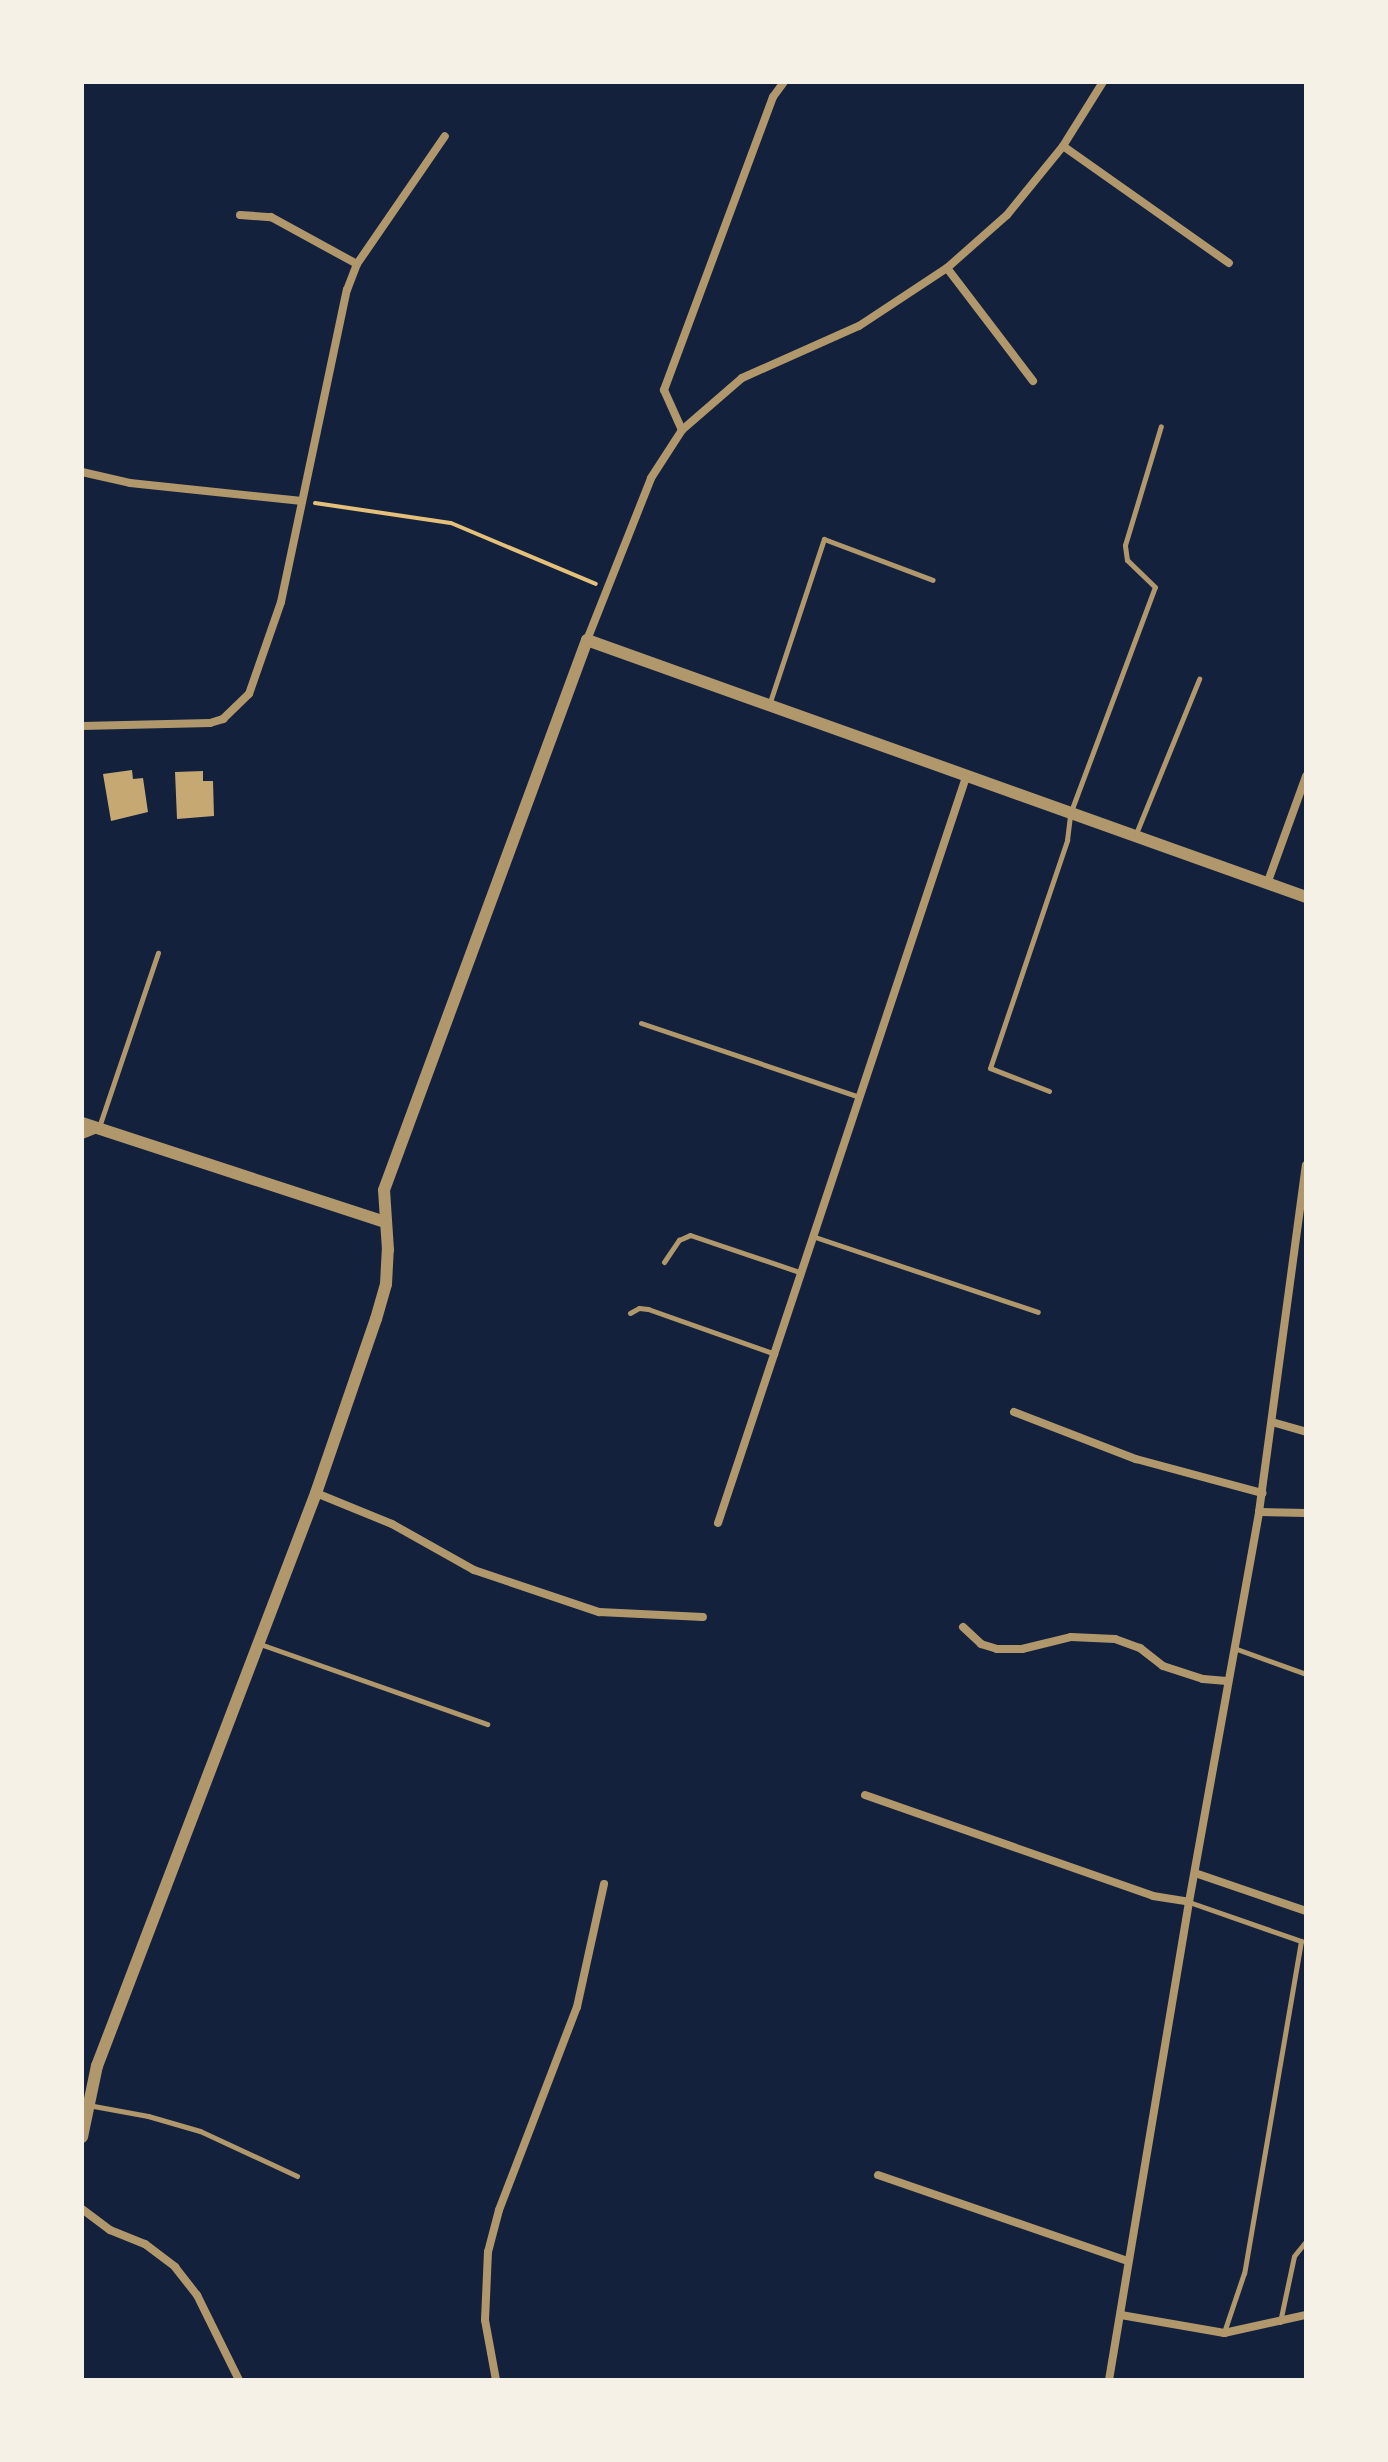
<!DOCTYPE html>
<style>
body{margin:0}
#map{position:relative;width:1388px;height:2462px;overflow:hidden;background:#14213d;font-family:"PT Sans Narrow",sans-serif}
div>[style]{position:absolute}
.building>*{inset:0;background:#c6a872}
.path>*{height:4px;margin:-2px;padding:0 2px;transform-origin:2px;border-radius:2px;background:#e5c07b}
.service>*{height:5px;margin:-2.5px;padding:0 2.5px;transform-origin:2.5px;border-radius:2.5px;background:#b1986c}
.minor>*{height:8px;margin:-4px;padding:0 4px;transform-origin:4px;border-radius:4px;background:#b1986c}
.tertiary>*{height:12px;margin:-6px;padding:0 6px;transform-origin:6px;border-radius:6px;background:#b1986c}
span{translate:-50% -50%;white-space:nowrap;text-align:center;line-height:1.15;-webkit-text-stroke:7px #f6f1e7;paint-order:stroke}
.frame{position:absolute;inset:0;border:84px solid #f6f1e7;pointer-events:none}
</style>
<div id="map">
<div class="building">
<i style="clip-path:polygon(132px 770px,133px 779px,143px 778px,148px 812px,111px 821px,103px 774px)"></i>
<i style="clip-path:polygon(203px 771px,203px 781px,213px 781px,214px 816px,177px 819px,175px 772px)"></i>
</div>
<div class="path">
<i style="left:315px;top:503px;width:137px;rotate:8.4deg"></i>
<i style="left:451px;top:523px;width:157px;rotate:22.8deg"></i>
<i style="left:1306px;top:1386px;width:14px;rotate:90deg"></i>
</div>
<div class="service">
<i style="left:769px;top:705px;width:175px;rotate:-71.7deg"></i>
<i style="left:824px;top:539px;width:116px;rotate:20.6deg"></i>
<i style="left:1135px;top:836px;width:170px;rotate:-67.8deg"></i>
<i style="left:641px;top:1023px;width:231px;rotate:18.7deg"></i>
<i style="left:1049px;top:1091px;width:63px;rotate:-158.7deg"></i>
<i style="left:990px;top:1068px;width:241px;rotate:-71.3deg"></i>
<i style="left:1067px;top:840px;width:26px;rotate:-83deg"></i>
<i style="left:1070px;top:814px;width:242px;rotate:-69.5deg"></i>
<i style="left:1155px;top:587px;width:39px;rotate:-136deg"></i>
<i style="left:1127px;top:560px;width:15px;rotate:-98deg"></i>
<i style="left:1125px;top:545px;width:124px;rotate:-73.2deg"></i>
<i style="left:99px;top:1127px;width:184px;rotate:-71.3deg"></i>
<i style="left:815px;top:1237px;width:235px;rotate:18.6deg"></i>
<i style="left:664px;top:1262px;width:27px;rotate:-56deg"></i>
<i style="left:679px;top:1240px;width:12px;rotate:-24deg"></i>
<i style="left:690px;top:1235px;width:118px;rotate:18.7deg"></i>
<i style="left:630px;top:1313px;width:10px;rotate:-29deg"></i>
<i style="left:639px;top:1308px;width:9px;rotate:6deg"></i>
<i style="left:648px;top:1309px;width:135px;rotate:19.5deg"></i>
<i style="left:260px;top:1644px;width:241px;rotate:19.4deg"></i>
<i style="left:1234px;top:1648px;width:77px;rotate:19.9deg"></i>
<i style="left:1189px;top:1902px;width:119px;rotate:19.2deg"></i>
<i style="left:1301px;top:1941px;width:337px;rotate:99.7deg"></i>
<i style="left:1244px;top:2273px;width:62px;rotate:108.7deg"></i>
<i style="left:88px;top:2105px;width:61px;rotate:10.4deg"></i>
<i style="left:148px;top:2116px;width:54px;rotate:16.1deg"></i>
<i style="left:200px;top:2131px;width:107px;rotate:24.9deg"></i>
<i style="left:1280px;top:2322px;width:67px;rotate:-78deg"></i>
<i style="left:1294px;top:2256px;width:19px;rotate:-51deg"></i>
</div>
<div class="minor">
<i style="left:1063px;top:146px;width:203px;rotate:35.2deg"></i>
<i style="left:240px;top:215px;width:31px;rotate:4deg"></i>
<i style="left:271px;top:217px;width:98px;rotate:28.7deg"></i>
<i style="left:947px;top:268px;width:142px;rotate:52.7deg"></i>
<i style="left:682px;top:430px;width:44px;rotate:-114.2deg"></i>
<i style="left:664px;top:390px;width:313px;rotate:-69.6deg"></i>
<i style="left:773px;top:97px;width:19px;rotate:-54deg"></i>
<i style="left:82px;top:472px;width:49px;rotate:12.9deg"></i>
<i style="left:130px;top:483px;width:173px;rotate:6deg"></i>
<i style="left:587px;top:640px;width:174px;rotate:-68.4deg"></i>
<i style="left:651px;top:478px;width:57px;rotate:-57.1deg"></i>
<i style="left:682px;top:430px;width:79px;rotate:-40.9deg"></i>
<i style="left:742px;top:378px;width:128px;rotate:-24deg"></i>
<i style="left:859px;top:326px;width:105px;rotate:-33.4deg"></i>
<i style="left:947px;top:268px;width:80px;rotate:-41.5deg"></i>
<i style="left:1007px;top:215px;width:89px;rotate:-50.9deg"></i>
<i style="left:1063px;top:146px;width:75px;rotate:-58deg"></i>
<i style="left:82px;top:726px;width:128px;rotate:-1.3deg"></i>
<i style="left:210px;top:723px;width:14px;rotate:-17deg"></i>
<i style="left:223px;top:719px;width:36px;rotate:-44deg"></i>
<i style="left:249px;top:694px;width:97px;rotate:-70.8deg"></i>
<i style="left:281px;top:602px;width:319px;rotate:-78.1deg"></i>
<i style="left:347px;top:290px;width:28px;rotate:-69deg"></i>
<i style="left:357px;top:264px;width:155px;rotate:-55.5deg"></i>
<i style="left:1267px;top:884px;width:115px;rotate:-70.1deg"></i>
<i style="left:82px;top:1135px;width:18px;rotate:-22deg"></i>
<i style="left:1014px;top:1412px;width:131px;rotate:21.1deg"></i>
<i style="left:1136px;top:1459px;width:131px;rotate:15.1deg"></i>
<i style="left:1272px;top:1422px;width:35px;rotate:16deg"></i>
<i style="left:316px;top:1493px;width:82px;rotate:22.2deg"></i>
<i style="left:392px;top:1524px;width:94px;rotate:29.3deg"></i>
<i style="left:474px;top:1570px;width:132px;rotate:18.6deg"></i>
<i style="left:599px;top:1612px;width:104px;rotate:2.8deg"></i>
<i style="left:1259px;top:1512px;width:47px;rotate:1.2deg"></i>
<i style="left:718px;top:1523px;width:786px;rotate:-71.61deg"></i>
<i style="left:963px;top:1627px;width:25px;rotate:43deg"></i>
<i style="left:981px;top:1644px;width:17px;rotate:17deg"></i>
<i style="left:997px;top:1649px;width:25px"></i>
<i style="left:1022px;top:1649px;width:50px;rotate:-13.8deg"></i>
<i style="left:1071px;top:1637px;width:44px;rotate:2.6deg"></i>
<i style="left:1115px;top:1639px;width:27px;rotate:20deg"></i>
<i style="left:1140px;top:1648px;width:29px;rotate:38deg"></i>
<i style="left:1163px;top:1666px;width:42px;rotate:18deg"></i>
<i style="left:1203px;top:1679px;width:24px;rotate:5deg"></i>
<i style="left:865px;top:1795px;width:305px;rotate:19.3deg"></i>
<i style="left:1153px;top:1896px;width:36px;rotate:9deg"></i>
<i style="left:1195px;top:1873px;width:117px;rotate:18.9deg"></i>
<i style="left:878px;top:2175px;width:264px;rotate:19deg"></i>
<i style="left:82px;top:2209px;width:35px;rotate:37deg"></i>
<i style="left:110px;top:2230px;width:38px;rotate:22deg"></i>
<i style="left:145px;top:2244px;width:38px;rotate:37deg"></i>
<i style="left:175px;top:2267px;width:36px;rotate:52deg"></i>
<i style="left:197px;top:2295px;width:95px;rotate:63.7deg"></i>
<i style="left:1121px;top:2315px;width:105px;rotate:9.9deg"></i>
<i style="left:1224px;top:2333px;width:84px;rotate:-12.4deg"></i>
<i style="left:496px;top:2380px;width:61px;rotate:-100.4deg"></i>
<i style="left:485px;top:2320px;width:68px;rotate:-87.5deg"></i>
<i style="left:488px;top:2252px;width:43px;rotate:-75.3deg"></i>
<i style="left:499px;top:2210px;width:217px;rotate:-69deg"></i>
<i style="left:577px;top:2007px;width:126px;rotate:-77.6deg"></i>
<i style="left:1109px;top:2380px;width:485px;rotate:-80.5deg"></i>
<i style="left:1189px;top:1902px;width:396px;rotate:-79.8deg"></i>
<i style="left:1259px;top:1512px;width:350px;rotate:-82.3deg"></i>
</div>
<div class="tertiary">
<i style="left:82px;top:1123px;width:318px;rotate:18.1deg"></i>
<i style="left:82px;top:2137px;width:73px;rotate:-78.1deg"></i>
<i style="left:97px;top:2066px;width:613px;rotate:-69.08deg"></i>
<i style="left:316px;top:1493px;width:184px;rotate:-71deg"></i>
<i style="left:376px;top:1319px;width:36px;rotate:-74deg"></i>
<i style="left:386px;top:1284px;width:34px;rotate:-87deg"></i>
<i style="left:388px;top:1250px;width:60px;rotate:-93.8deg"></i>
<i style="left:384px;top:1190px;width:586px;rotate:-69.74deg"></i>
<i style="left:587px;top:640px;width:764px;rotate:19.67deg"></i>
</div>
<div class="frame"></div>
</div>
